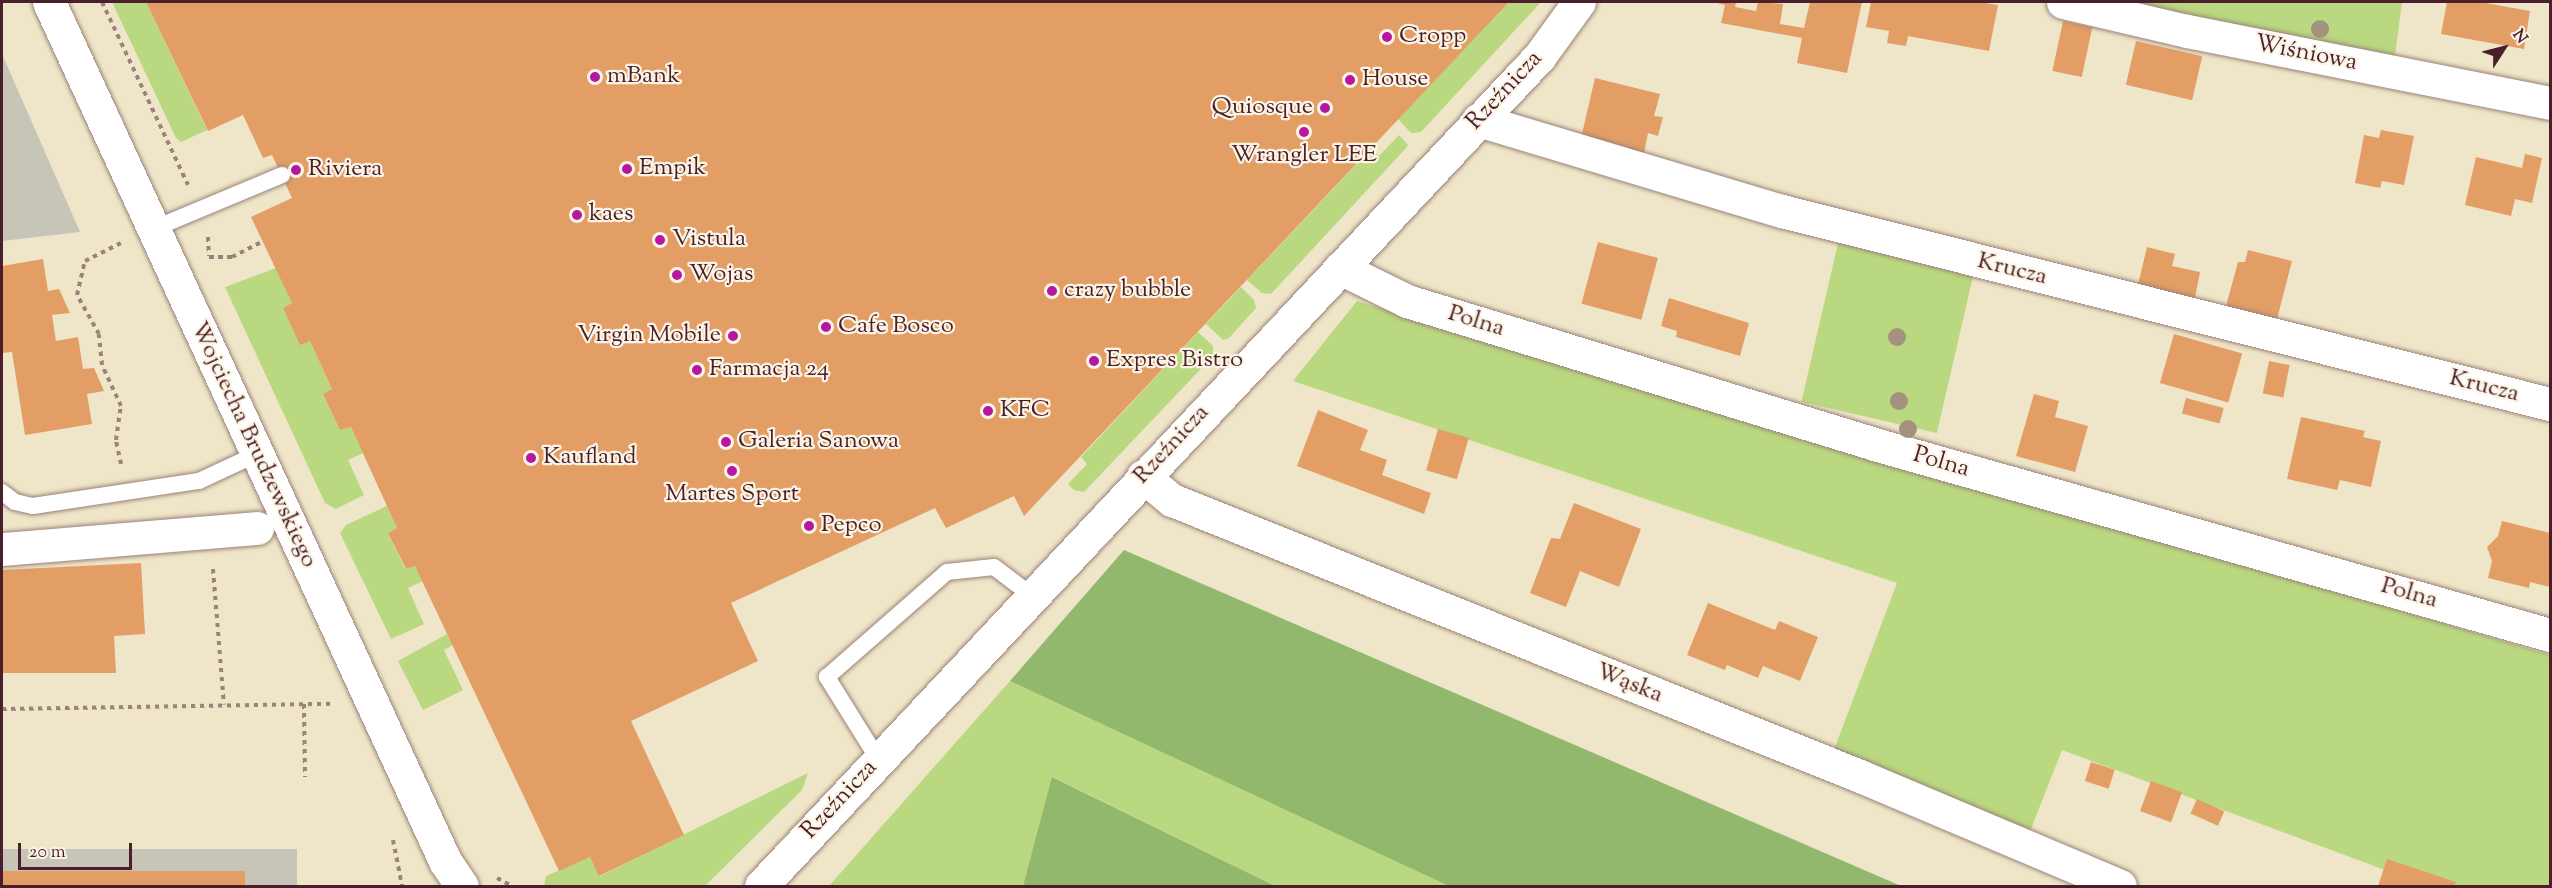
<!DOCTYPE html>
<meta charset="utf-8">
<style>
body{margin:0}
#map{position:relative;width:2552px;height:888px;overflow:hidden;background:#efe6c9;font-family:"Sorts Mill Goudy",serif}
div>[style]{position:absolute}
.industrial>*{inset:0;background:#c7c4b8;transform-origin:0 0}
.green>*{inset:0;background:#b9d87f;transform-origin:0 0}
.forest>*{inset:0;background:#92b86e}
.building>*{inset:0;background:#e29e65;transform-origin:0 0}
.path>*{height:4px;margin-top:-2px;transform-origin:0;background:repeating-linear-gradient(90deg,#9c827a 0 4.5px,transparent 0 9px)}
.roads{filter:drop-shadow(0 0 2px #9c827a) drop-shadow(0 0 2px #9c827a)}
.lane>*{height:16px;margin:-8px;padding:0 8px;transform-origin:8px;border-radius:8px;background:#fff}
.street>*{height:33px;margin:-16.5px;padding:0 16.5px;transform-origin:16.5px;border-radius:16.5px;background:#fff}
.trees>*{width:18px;height:18px;margin:-9px;border-radius:50%;background:#a4927e}
.dots>*{width:16px;height:16px;translate:-50% -50%;box-sizing:border-box;border:3px solid #fcf5e5;border-radius:50%}
span{translate:-50% -50%;white-space:nowrap;text-align:center;line-height:1.15;-webkit-text-stroke:4.5px #fcf5e5;paint-order:stroke}
.poi-label{font-size:24px;color:#4a1f2b}
.left{translate:0 -50%;text-align:left}
.right{translate:-100% -50%;text-align:right}
.street-label{font-size:24px;color:#4a1f2b}
.frame{position:absolute;inset:0;border:3px solid #4a1f2b;pointer-events:none}
.north{position:absolute;left:2474px;top:18px;width:60px;height:60px;-webkit-text-stroke:4px #fcf5e5;paint-order:stroke;rotate:54deg;font-size:16px;font-weight:700;line-height:24px;text-align:center;color:#4a1f2b}
.north::after{content:'';display:block;margin:auto;width:21px;height:27px;background:#4a1f2b;clip-path:polygon(50% 0,100% 100%,50% 72%,0 100%)}
.scale{position:absolute;left:18px;top:843px;width:114px;height:27px;box-sizing:border-box;border:3px solid #4a1f2b;border-top:0;padding-left:8px;font-size:18px;line-height:21px;white-space:nowrap;color:#4a1f2b;-webkit-text-stroke:4px #fcf5e5;paint-order:stroke}
</style>
<div id="map">
<div class="industrial">
<i style="clip-path:polygon(2px 54px,80px 232px,2px 241px)"></i>
<i style="left:2px;top:849px;width:295px;height:37px"></i>
</div>
<div class="green">
<i style="clip-path:polygon(112px 2px,146px 2px,207px 130px,181px 142px,176px 138px)"></i>
<i style="clip-path:polygon(1509px 2px,1541px 2px,1421px 132px,1411px 133px,1398px 119px)"></i>
<i style="clip-path:polygon(2117px 2px,2402px 2px,2394px 63px)"></i>
<i style="clip-path:polygon(1399px 135px,1408px 145px,1406px 148px,1271px 294px,1262px 293px,1247px 280px,1371px 149px,1379px 156px)"></i>
<i style="left:1839px;top:239px;width:139px;height:167px;rotate:13deg"></i>
<i style="clip-path:polygon(276px 268px,292px 303px,283px 308px,300px 344px,310px 341px,332px 389px,323px 394px,340px 430px,351px 427px,363px 453px,348px 460px,364px 495px,336px 509px,325px 503px,225px 287px)"></i>
<i style="clip-path:polygon(1241px 287px,1254px 300px,1256px 308px,1229px 338px,1223px 340px,1206px 324px)"></i>
<i style="clip-path:polygon(1357px 301px,2550px 655px,2550px 886px,2428px 886px,2062px 750px,2027px 839px,1832px 755px,1897px 583px,1293px 381px)"></i>
<i style="clip-path:polygon(1198px 332px,1213px 346px,1213px 356px,1084px 492px,1074px 490px,1068px 484px,1087px 464px,1081px 457px)"></i>
<i style="clip-path:polygon(387px 506px,397px 528px,388px 533px,405px 569px,415px 566px,423px 581px,408px 588px,424px 624px,391px 639px,340px 533px,346px 525px)"></i>
<i style="clip-path:polygon(447px 634px,453px 645px,444px 650px,463px 690px,423px 710px,398px 661px)"></i>
<i style="clip-path:polygon(1010px 681px,1307px 817px,1449px 886px,1275px 886px,1053px 777px,1023px 886px,829px 886px)"></i>
<i style="clip-path:polygon(808px 773px,802px 790px,705px 886px,544px 886px,546px 876px,590px 857px,600px 876px)"></i>
</div>
<div class="forest">
<i style="clip-path:polygon(1124px 550px,1901px 886px,1449px 886px,1010px 681px)"></i>
<i style="clip-path:polygon(1052px 777px,1275px 886px,1023px 886px)"></i>
</div>
<div class="building">
<i style="clip-path:polygon(146px 2px,1509px 2px,1024px 516px,1014px 496px,946px 528px,935px 508px,731px 603px,758px 661px,631px 721px,684px 835px,599px 876px,590px 857px,559px 871px,415px 566px,406px 569px,388px 533px,397px 528px,351px 427px,340px 430px,323px 394px,332px 389px,310px 341px,300px 345px,283px 308px,292px 303px,251px 217px,292px 198px,272px 155px,263px 158px,243px 115px,208px 131px)"></i>
<i style="clip-path:polygon(1713px 2px,1736px 2px,1735px 7px,1756px 11px,1758px 2px,1783px 4px,1780px 24px,1804px 28px,1810px 2px,1862px 2px,1847px 73px,1797px 63px,1802px 38px,1721px 23px,1725px 5px)"></i>
<i style="clip-path:polygon(1871px 2px,1980px 2px,1998px 5px,1989px 51px,1908px 36px,1906px 46px,1887px 43px,1889px 31px,1866px 27px)"></i>
<i style="clip-path:polygon(2447px 2px,2480px 2px,2530px 11px,2524px 49px,2441px 34px)"></i>
<i style="left:2063px;top:21px;width:30px;height:51px;rotate:12deg"></i>
<i style="left:2136px;top:41px;width:68px;height:45px;rotate:13deg"></i>
<i style="clip-path:polygon(1595px 78px,1660px 94px,1654px 116px,1663px 117px,1658px 136px,1648px 133px,1644px 153px,1581px 138px)"></i>
<i style="clip-path:polygon(2381px 130px,2414px 136px,2404px 185px,2382px 181px,2380px 188px,2355px 183px,2364px 135px,2379px 138px)"></i>
<i style="clip-path:polygon(2525px 154px,2542px 158px,2532px 203px,2515px 199px,2511px 216px,2465px 205px,2476px 157px,2522px 168px)"></i>
<i style="left:1598px;top:242px;width:62px;height:64px;rotate:15deg"></i>
<i style="clip-path:polygon(2147px 247px,2175px 254px,2172px 266px,2200px 272px,2195px 298px,2138px 285px)"></i>
<i style="clip-path:polygon(2248px 250px,2292px 261px,2277px 319px,2226px 306px,2238px 262px,2245px 262px)"></i>
<i style="clip-path:polygon(43px 259px,48px 291px,59px 289px,70px 313px,52px 315px,56px 341px,78px 337px,83px 369px,94px 368px,104px 391px,87px 394px,92px 424px,25px 435px,12px 352px,2px 353px,2px 266px)"></i>
<i style="clip-path:polygon(1669px 298px,1749px 323px,1740px 356px,1676px 337px,1677px 331px,1661px 326px)"></i>
<i style="left:2174px;top:334px;width:71px;height:51px;rotate:16deg"></i>
<i style="left:2269px;top:361px;width:21px;height:33px;rotate:11deg"></i>
<i style="clip-path:polygon(2034px 394px,2059px 401px,2055px 417px,2088px 426px,2075px 472px,2016px 456px)"></i>
<i style="left:2186px;top:398px;width:39px;height:16px;rotate:15deg"></i>
<i style="clip-path:polygon(1318px 410px,1368px 430px,1360px 450px,1387px 460px,1382px 475px,1431px 493px,1424px 514px,1297px 466px)"></i>
<i style="clip-path:polygon(2301px 417px,2365px 431px,2363px 437px,2381px 441px,2371px 487px,2340px 480px,2337px 490px,2287px 479px)"></i>
<i style="left:1438px;top:429px;width:32px;height:43px;rotate:16deg"></i>
<i style="clip-path:polygon(1574px 503px,1641px 529px,1619px 587px,1580px 571px,1566px 607px,1530px 593px,1551px 538px,1560px 539px)"></i>
<i style="clip-path:polygon(2502px 521px,2550px 533px,2550px 587px,2530px 582px,2529px 588px,2488px 578px,2492px 561px,2487px 547px,2498px 536px)"></i>
<i style="clip-path:polygon(141px 563px,145px 634px,114px 636px,116px 673px,2px 673px,2px 570px)"></i>
<i style="clip-path:polygon(1708px 603px,1775px 630px,1779px 621px,1818px 637px,1800px 681px,1763px 666px,1758px 678px,1727px 665px,1725px 670px,1687px 655px)"></i>
<i style="left:2091px;top:762px;width:25px;height:20px;rotate:18deg"></i>
<i style="left:2151px;top:781px;width:33px;height:32px;rotate:20deg"></i>
<i style="left:2197px;top:799px;width:30px;height:16px;rotate:24deg"></i>
<i style="clip-path:polygon(2387px 859px,2456px 882px,2454px 886px,2378px 886px)"></i>
<i style="left:245px;top:871px;width:15px;height:243px;rotate:90deg"></i>
</div>
<div class="path">
<i style="left:102px;top:2px;width:202px;rotate:64.8deg"></i>
<i style="left:208px;top:237px;width:19px;rotate:87deg"></i>
<i style="left:209px;top:257px;width:23px"></i>
<i style="left:232px;top:257px;width:35px;rotate:-27deg"></i>
<i style="left:121px;top:464px;width:25px;rotate:-102deg"></i>
<i style="left:116px;top:440px;width:34px;rotate:-82deg"></i>
<i style="left:121px;top:406px;width:45px;rotate:-114.9deg"></i>
<i style="left:102px;top:365px;width:31px;rotate:-96deg"></i>
<i style="left:99px;top:334px;width:45px;rotate:-119.4deg"></i>
<i style="left:77px;top:295px;width:35px;rotate:-77deg"></i>
<i style="left:85px;top:261px;width:40px;rotate:-26.6deg"></i>
<i style="left:213px;top:569px;width:136px;rotate:85.4deg"></i>
<i style="left:304px;top:704px;width:73px;rotate:89.2deg"></i>
<i style="left:2px;top:709px;width:330px;rotate:-0.9deg"></i>
<i style="left:393px;top:840px;width:47px;rotate:78.9deg"></i>
<i style="left:497px;top:878px;width:17px;rotate:28deg"></i>
</div>
<div class="roads">
<div class="lane">
<i style="left:153px;top:229px;width:140px;rotate:-22.7deg"></i>
<i style="left:2px;top:492px;width:16px;rotate:38deg"></i>
<i style="left:15px;top:502px;width:18px;rotate:13deg"></i>
<i style="left:33px;top:506px;width:168px;rotate:-8.6deg"></i>
<i style="left:199px;top:481px;width:64px;rotate:-25deg"></i>
<i style="left:878px;top:759px;width:97px;rotate:-121.9deg"></i>
<i style="left:827px;top:677px;width:159px;rotate:-41.2deg"></i>
<i style="left:947px;top:572px;width:47px;rotate:-6.1deg"></i>
<i style="left:994px;top:567px;width:46px;rotate:37.1deg"></i>
</div>
<div class="street">
<i style="left:49px;top:2px;width:946px;rotate:65.25deg"></i>
<i style="left:445px;top:861px;width:30px;rotate:56deg"></i>
<i style="left:2063px;top:2px;width:127px;rotate:13.2deg"></i>
<i style="left:2187px;top:31px;width:370px;rotate:11.2deg"></i>
<i style="left:1478px;top:120px;width:317px;rotate:16.7deg"></i>
<i style="left:1782px;top:211px;width:792px;rotate:14.11deg"></i>
<i style="left:1340px;top:268px;width:75px;rotate:26.2deg"></i>
<i style="left:1407px;top:301px;width:488px;rotate:17deg"></i>
<i style="left:1874px;top:444px;width:702px;rotate:15.78deg"></i>
<i style="left:1143px;top:476px;width:38px;rotate:40deg"></i>
<i style="left:1172px;top:500px;width:741px;rotate:21.86deg"></i>
<i style="left:1860px;top:776px;width:282px;rotate:22.9deg"></i>
<i style="left:2px;top:549px;width:256px;rotate:-4.7deg"></i>
<i style="left:761px;top:886px;width:1137px;rotate:-46.82deg"></i>
<i style="left:1539px;top:57px;width:68px;rotate:-54deg"></i>
</div>
</div>
<div class="trees">
<i style="left:2320px;top:29px"></i>
<i style="left:1897px;top:337px"></i>
<i style="left:1899px;top:401px"></i>
<i style="left:1908px;top:429px"></i>
</div>
<div class="dots">
<i style="left:1387px;top:37px;background:#b5179e"></i>
<i style="left:595px;top:77px;background:#b5179e"></i>
<i style="left:1350px;top:80px;background:#b5179e"></i>
<i style="left:1325px;top:108px;background:#b5179e"></i>
<i style="left:1304px;top:132px;background:#b5179e"></i>
<i style="left:627px;top:169px;background:#b5179e"></i>
<i style="left:296px;top:170px;background:#b5179e"></i>
<i style="left:577px;top:215px;background:#b5179e"></i>
<i style="left:660px;top:240px;background:#b5179e"></i>
<i style="left:677px;top:275px;background:#b5179e"></i>
<i style="left:1052px;top:291px;background:#b5179e"></i>
<i style="left:826px;top:327px;background:#b5179e"></i>
<i style="left:733px;top:336px;background:#b5179e"></i>
<i style="left:1094px;top:361px;background:#b5179e"></i>
<i style="left:697px;top:370px;background:#b5179e"></i>
<i style="left:988px;top:411px;background:#b5179e"></i>
<i style="left:726px;top:442px;background:#b5179e"></i>
<i style="left:531px;top:458px;background:#b5179e"></i>
<i style="left:732px;top:471px;background:#b5179e"></i>
<i style="left:809px;top:526px;background:#b5179e"></i>
</div>
<div class="poi-label">
<span class="left" style="left:1399px;top:37px">Cropp</span>
<span class="left" style="left:607px;top:77px">mBank</span>
<span class="left" style="left:1362px;top:80px">House</span>
<span class="right" style="left:1313px;top:108px">Quiosque</span>
<span style="left:1304px;top:156px">Wrangler LEE</span>
<span class="left" style="left:639px;top:169px">Empik</span>
<span class="left" style="left:308px;top:170px">Riviera</span>
<span class="left" style="left:589px;top:215px">kaes</span>
<span class="left" style="left:672px;top:240px">Vistula</span>
<span class="left" style="left:689px;top:275px">Wojas</span>
<span class="left" style="left:1064px;top:291px">crazy bubble</span>
<span class="left" style="left:838px;top:327px">Cafe Bosco</span>
<span class="right" style="left:721px;top:336px">Virgin Mobile</span>
<span class="left" style="left:1106px;top:361px">Expres Bistro</span>
<span class="left" style="left:709px;top:370px">Farmacja 24</span>
<span class="left" style="left:1000px;top:411px">KFC</span>
<span class="left" style="left:738px;top:442px">Galeria Sanowa</span>
<span class="left" style="left:543px;top:458px">Kaufland</span>
<span style="left:732px;top:495px">Martes Sport</span>
<span class="left" style="left:821px;top:526px">Pepco</span>
</div>
<div class="street-label">
<span style="left:2306px;top:54px;rotate:11deg">Wiśniowa</span>
<span style="left:1505px;top:91px;rotate:-47deg">Rzeźnicza</span>
<span style="left:2012px;top:270px;rotate:14deg">Krucza</span>
<span style="left:1476px;top:322px;rotate:17deg">Polna</span>
<span style="left:2484px;top:387px;rotate:14deg">Krucza</span>
<span style="left:253px;top:445px;rotate:65deg">Wojciecha Brudzewskiego</span>
<span style="left:1172px;top:445px;rotate:-47deg">Rzeźnicza</span>
<span style="left:1941px;top:463px;rotate:16deg">Polna</span>
<span style="left:2409px;top:594px;rotate:16deg">Polna</span>
<span style="left:1629px;top:684px;rotate:22deg">Wąska</span>
<span style="left:840px;top:800px;rotate:-47deg">Rzeźnicza</span>
</div>
<div class="frame"></div>
<div class="north">N</div>
<div class="scale">20 m</div>
</div>
